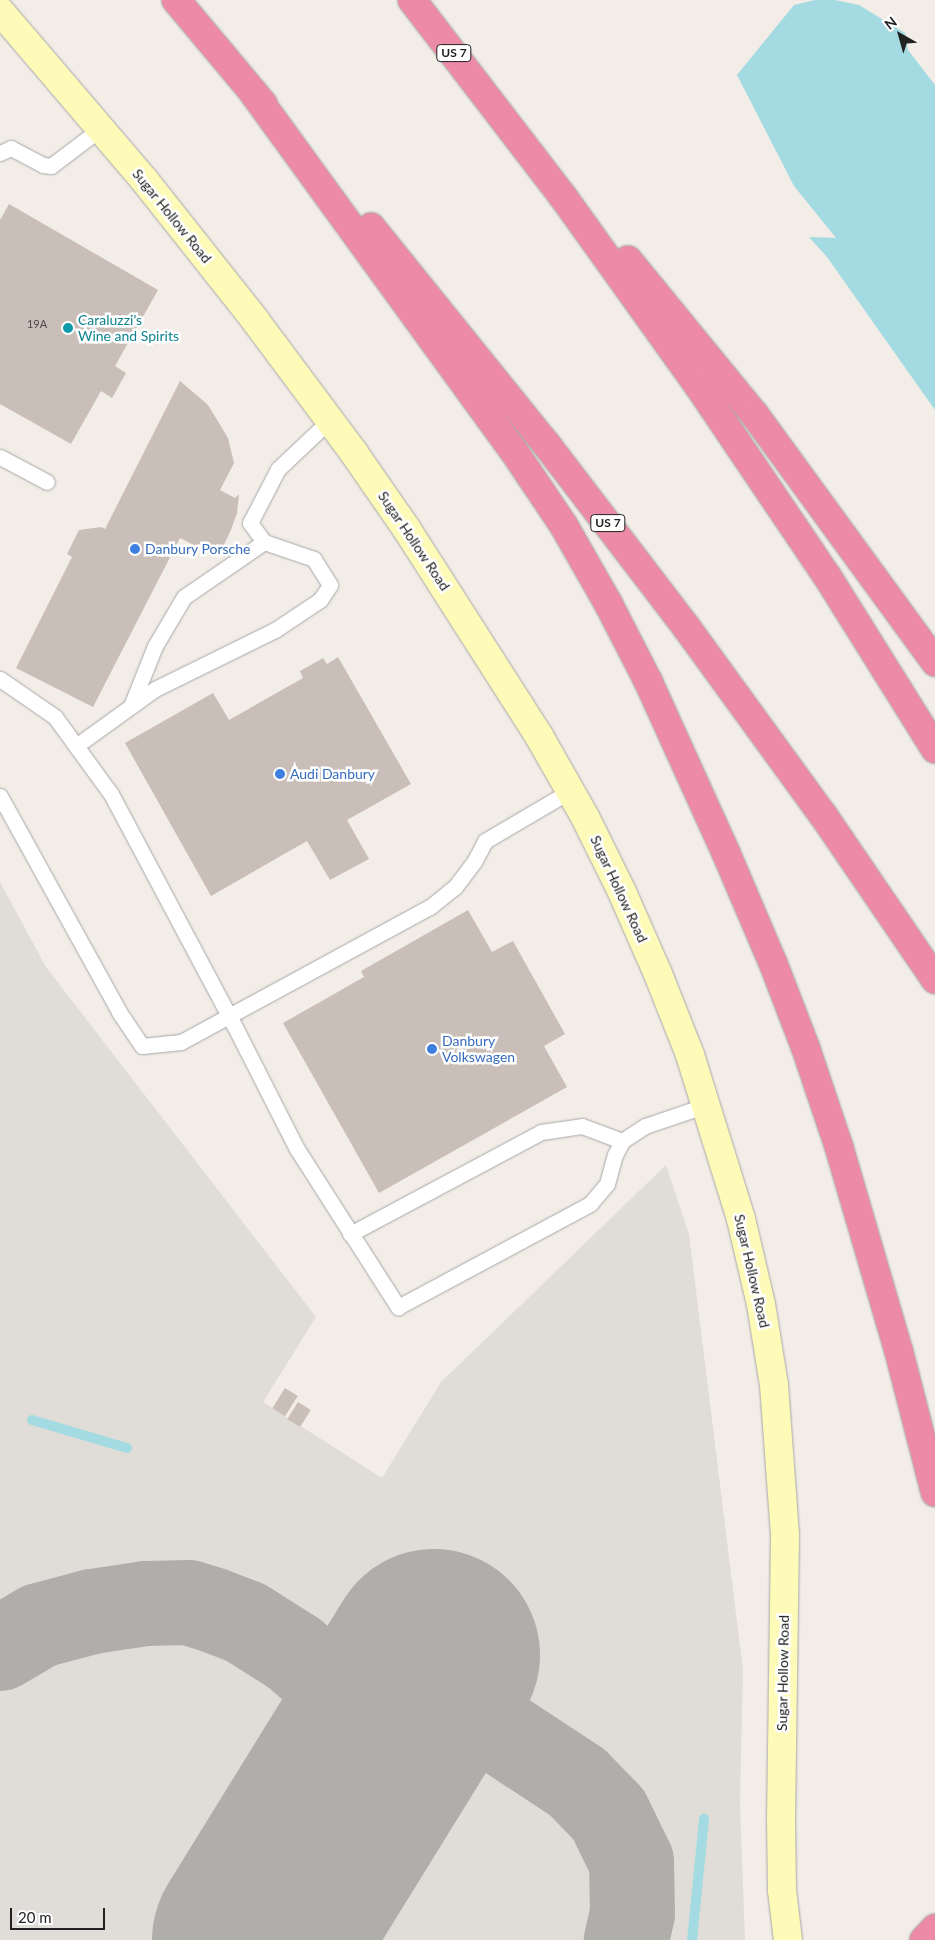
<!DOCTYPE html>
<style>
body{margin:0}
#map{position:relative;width:935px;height:1940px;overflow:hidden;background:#f2ede7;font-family:Lato,sans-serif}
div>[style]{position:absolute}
.airport>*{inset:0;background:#e0ddd8}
.water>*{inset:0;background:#a4dbe2}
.stream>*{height:10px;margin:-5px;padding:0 5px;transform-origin:5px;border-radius:5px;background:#a4dbe2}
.taxiway>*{height:85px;margin:-42.5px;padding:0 42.5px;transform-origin:42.5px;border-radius:42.5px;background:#b0aeab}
.runway>*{height:212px;margin:-106px;padding:0 106px;transform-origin:106px;border-radius:106px;background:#b0aeab}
.building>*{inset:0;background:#cabeb9;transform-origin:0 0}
.roads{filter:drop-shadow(0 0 1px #a8a8a8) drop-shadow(0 0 1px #a8a8a8)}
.lane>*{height:15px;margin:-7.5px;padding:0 7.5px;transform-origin:7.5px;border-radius:7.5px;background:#fff}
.secondary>*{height:28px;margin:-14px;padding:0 14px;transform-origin:14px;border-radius:14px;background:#fefab8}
.highway>*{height:28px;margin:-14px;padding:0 14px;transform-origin:14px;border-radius:14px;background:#ed8aa7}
.dots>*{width:14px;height:14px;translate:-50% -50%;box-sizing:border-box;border:2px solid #fff;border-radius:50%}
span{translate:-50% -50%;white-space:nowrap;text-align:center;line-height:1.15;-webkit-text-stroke:5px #fff;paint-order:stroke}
.number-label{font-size:11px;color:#4b4847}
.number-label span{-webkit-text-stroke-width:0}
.shield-label span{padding:1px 4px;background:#fff;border:1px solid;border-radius:4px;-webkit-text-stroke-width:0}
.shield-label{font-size:12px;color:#212121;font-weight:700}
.street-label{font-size:14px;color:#212121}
.culture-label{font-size:14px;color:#0d838f}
.left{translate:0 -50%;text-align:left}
.shop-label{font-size:14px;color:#366cbe}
.north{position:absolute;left:875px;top:10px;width:50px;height:50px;-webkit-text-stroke:4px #fff;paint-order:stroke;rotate:322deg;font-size:14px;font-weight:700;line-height:20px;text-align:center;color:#212121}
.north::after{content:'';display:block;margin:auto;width:18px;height:22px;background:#212121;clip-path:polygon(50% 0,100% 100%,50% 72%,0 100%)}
.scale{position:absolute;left:10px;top:1908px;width:95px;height:22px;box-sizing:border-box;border:2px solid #212121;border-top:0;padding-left:6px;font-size:15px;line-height:18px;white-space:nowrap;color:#212121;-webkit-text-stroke:4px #fff;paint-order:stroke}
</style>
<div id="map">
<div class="airport">
<i style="clip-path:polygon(0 882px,46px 967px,316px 1317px,263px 1402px,382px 1478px,441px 1382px,666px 1165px,689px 1234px,743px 1670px,740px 1804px,745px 1940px,0 1940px)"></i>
</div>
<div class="water">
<i style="clip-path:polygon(815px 0,835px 0,859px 5px,905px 33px,908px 50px,935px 85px,935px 410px,827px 257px,809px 237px,836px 238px,794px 186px,737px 75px,794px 5px)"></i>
</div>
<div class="stream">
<i style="left:32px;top:1420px;width:99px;rotate:16.4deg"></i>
<i style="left:692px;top:1940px;width:122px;rotate:-84.3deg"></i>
</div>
<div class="taxiway">
<i style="left:0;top:1648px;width:45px;rotate:-30.5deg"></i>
<i style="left:39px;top:1625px;width:55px;rotate:-14.8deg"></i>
<i style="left:92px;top:1611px;width:54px;rotate:-8.6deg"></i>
<i style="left:145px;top:1603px;width:43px;rotate:-1.3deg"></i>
<i style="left:188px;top:1602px;width:24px;rotate:17deg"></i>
<i style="left:211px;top:1609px;width:36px;rotate:21deg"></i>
<i style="left:245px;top:1622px;width:58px;rotate:32.3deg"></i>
<i style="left:294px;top:1653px;width:45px;rotate:41.4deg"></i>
<i style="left:328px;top:1683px;width:22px;rotate:58deg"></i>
<i style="left:340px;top:1702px;width:23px;rotate:72deg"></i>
<i style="left:347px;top:1724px;width:60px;rotate:82.3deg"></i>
<i style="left:367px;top:1763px;width:49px;rotate:-31.8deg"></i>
<i style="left:409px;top:1737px;width:21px;rotate:-25deg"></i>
<i style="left:428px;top:1728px;width:47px;rotate:-3.7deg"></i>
<i style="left:475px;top:1725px;width:27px;rotate:15deg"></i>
<i style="left:501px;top:1732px;width:91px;rotate:33.3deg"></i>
<i style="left:577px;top:1782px;width:45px;rotate:45.9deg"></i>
<i style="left:608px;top:1814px;width:52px;rotate:63.9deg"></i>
<i style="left:631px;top:1861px;width:52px;rotate:88.9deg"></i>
<i style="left:632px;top:1913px;width:28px;rotate:103deg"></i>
</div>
<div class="runway">
<i style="left:258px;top:1940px;width:335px;rotate:-58.3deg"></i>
</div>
<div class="building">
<i style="clip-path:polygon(9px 204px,158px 290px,115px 366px,126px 373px,112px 398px,101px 391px,71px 444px,0 404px,0 220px)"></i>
<i style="clip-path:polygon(180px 381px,208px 405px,228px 438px,234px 463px,220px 490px,235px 498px,239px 494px,237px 513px,231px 530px,218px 557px,180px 538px,93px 707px,16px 668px,72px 557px,67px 554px,79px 530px,101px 527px,105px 529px)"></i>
<i style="clip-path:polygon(338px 657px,411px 784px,347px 820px,369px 859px,330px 880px,307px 841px,211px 896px,125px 743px,213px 693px,229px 720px,303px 678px,300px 671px,323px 658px,327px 664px)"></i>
<i style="clip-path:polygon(468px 910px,492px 952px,513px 941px,565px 1034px,544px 1046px,567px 1087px,379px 1193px,283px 1023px,364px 977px,361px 971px)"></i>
<i style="left:285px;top:1388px;width:15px;height:24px;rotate:32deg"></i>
<i style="left:298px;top:1402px;width:15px;height:20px;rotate:32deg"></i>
</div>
<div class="roads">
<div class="lane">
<i style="left:0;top:153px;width:12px;rotate:-24deg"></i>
<i style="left:11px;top:148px;width:36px;rotate:28deg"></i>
<i style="left:43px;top:165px;width:8px;rotate:7deg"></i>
<i style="left:51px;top:166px;width:63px;rotate:-37.2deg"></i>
<i style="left:0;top:457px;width:53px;rotate:28deg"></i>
<i style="left:0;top:679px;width:67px;rotate:34.6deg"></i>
<i style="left:55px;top:717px;width:95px;rotate:54deg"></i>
<i style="left:111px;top:794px;width:262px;rotate:62deg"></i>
<i style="left:234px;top:1025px;width:139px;rotate:63.1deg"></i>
<i style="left:297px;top:1149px;width:188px;rotate:57.4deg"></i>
<i style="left:398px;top:1307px;width:218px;rotate:-28.2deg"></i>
<i style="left:590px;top:1204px;width:26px;rotate:-50deg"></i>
<i style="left:607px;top:1184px;width:30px;rotate:-75deg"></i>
<i style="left:615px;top:1155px;width:16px;rotate:-63deg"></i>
<i style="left:622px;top:1141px;width:27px;rotate:-33deg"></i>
<i style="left:645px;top:1126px;width:65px;rotate:-18.7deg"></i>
<i style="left:131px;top:706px;width:65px;rotate:-68.2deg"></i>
<i style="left:155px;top:646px;width:57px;rotate:-59.4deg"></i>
<i style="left:184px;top:597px;width:97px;rotate:-34.5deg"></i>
<i style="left:76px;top:746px;width:97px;rotate:-35.8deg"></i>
<i style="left:155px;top:689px;width:134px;rotate:-26.2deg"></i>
<i style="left:275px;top:630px;width:54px;rotate:-33.7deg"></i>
<i style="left:320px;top:600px;width:18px;rotate:-56deg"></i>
<i style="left:330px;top:585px;width:31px;rotate:-122deg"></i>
<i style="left:314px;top:559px;width:53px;rotate:-161.2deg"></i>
<i style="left:264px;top:542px;width:24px;rotate:-126deg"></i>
<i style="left:250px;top:523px;width:61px;rotate:-62.6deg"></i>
<i style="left:278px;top:469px;width:71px;rotate:-43.3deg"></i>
<i style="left:0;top:796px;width:247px;rotate:61.1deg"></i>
<i style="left:119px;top:1012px;width:41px;rotate:55.9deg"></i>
<i style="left:142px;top:1046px;width:39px;rotate:-6deg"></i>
<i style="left:181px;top:1042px;width:283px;rotate:-28.5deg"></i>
<i style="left:430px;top:907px;width:32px;rotate:-39deg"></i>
<i style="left:455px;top:887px;width:31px;rotate:-53deg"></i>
<i style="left:474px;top:862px;width:24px;rotate:-62deg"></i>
<i style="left:485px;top:841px;width:99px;rotate:-30.5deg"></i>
<i style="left:350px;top:1234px;width:217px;rotate:-28.1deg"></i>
<i style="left:541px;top:1132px;width:41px;rotate:-8.3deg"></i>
<i style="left:582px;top:1126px;width:43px;rotate:20.6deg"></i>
</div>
<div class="secondary">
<i style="left:0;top:11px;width:223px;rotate:49.5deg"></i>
<i style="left:145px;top:181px;width:177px;rotate:51.6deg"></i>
<i style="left:255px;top:320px;width:166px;rotate:53.3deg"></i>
<i style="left:354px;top:453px;width:91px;rotate:55.3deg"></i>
<i style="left:406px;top:528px;width:247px;rotate:57.4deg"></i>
<i style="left:539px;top:736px;width:93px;rotate:60.4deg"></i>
<i style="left:585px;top:817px;width:84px;rotate:63.7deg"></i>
<i style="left:622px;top:892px;width:90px;rotate:66.3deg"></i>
<i style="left:658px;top:974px;width:87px;rotate:68.4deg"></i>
<i style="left:690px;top:1055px;width:172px;rotate:72.7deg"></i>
<i style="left:741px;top:1219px;width:87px;rotate:76.8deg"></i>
<i style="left:761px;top:1304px;width:82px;rotate:80.9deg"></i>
<i style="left:774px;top:1385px;width:150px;rotate:85.8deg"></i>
<i style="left:785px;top:1535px;width:283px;rotate:90.8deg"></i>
<i style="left:781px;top:1818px;width:72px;rotate:89.2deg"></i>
<i style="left:782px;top:1890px;width:50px;rotate:83.2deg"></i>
</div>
<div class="highway">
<i style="left:176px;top:0;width:136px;rotate:50.1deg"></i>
<i style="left:412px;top:0;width:250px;rotate:52.5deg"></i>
<i style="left:564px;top:198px;width:230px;rotate:54.4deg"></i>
<i style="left:698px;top:385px;width:230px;rotate:56deg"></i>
<i style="left:827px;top:576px;width:204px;rotate:58deg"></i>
<i style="left:252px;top:91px;width:444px;rotate:54deg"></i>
<i style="left:513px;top:450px;width:92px;rotate:56.1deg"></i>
<i style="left:564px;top:526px;width:91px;rotate:60.3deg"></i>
<i style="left:609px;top:605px;width:85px;rotate:62.8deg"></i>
<i style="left:648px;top:681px;width:189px;rotate:65.6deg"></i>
<i style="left:726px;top:853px;width:120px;rotate:66.9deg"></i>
<i style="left:773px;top:963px;width:92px;rotate:69deg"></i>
<i style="left:806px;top:1049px;width:103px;rotate:71.4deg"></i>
<i style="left:839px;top:1147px;width:214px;rotate:73.7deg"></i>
<i style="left:899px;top:1352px;width:145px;rotate:75.6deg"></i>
<i style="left:371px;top:227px;width:280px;rotate:51.1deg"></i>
<i style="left:547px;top:445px;width:230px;rotate:52.6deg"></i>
<i style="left:687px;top:628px;width:231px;rotate:54deg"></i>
<i style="left:823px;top:815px;width:199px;rotate:55.7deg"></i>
<i style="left:628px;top:260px;width:200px;rotate:50.7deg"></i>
<i style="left:755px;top:415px;width:306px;rotate:53.9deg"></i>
<i style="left:924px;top:1940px;width:16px;rotate:-47deg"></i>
</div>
</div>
<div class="dots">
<i style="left:68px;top:328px;background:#0f9aa8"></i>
<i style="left:135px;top:549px;background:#3f7fe0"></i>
<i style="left:280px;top:774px;background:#3f7fe0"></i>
<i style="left:432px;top:1049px;background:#3f7fe0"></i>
</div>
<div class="number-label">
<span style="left:37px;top:324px">19A</span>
</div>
<div class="shield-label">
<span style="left:454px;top:53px">US 7</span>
<span style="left:608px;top:523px">US 7</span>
</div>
<div class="street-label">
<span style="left:172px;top:216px;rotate:51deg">Sugar Hollow Road</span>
<span style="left:414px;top:541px;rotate:56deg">Sugar Hollow Road</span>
<span style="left:619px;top:889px;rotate:65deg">Sugar Hollow Road</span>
<span style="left:752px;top:1271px;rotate:77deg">Sugar Hollow Road</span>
<span style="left:783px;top:1673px;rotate:-89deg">Sugar Hollow Road</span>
</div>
<div class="culture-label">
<span class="left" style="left:78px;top:328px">Caraluzzi's<br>Wine and Spirits</span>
</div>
<div class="shop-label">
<span class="left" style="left:145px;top:549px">Danbury Porsche</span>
<span class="left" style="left:290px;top:774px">Audi Danbury</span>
<span class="left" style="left:442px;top:1049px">Danbury<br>Volkswagen</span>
</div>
<div class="north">N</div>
<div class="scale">20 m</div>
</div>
